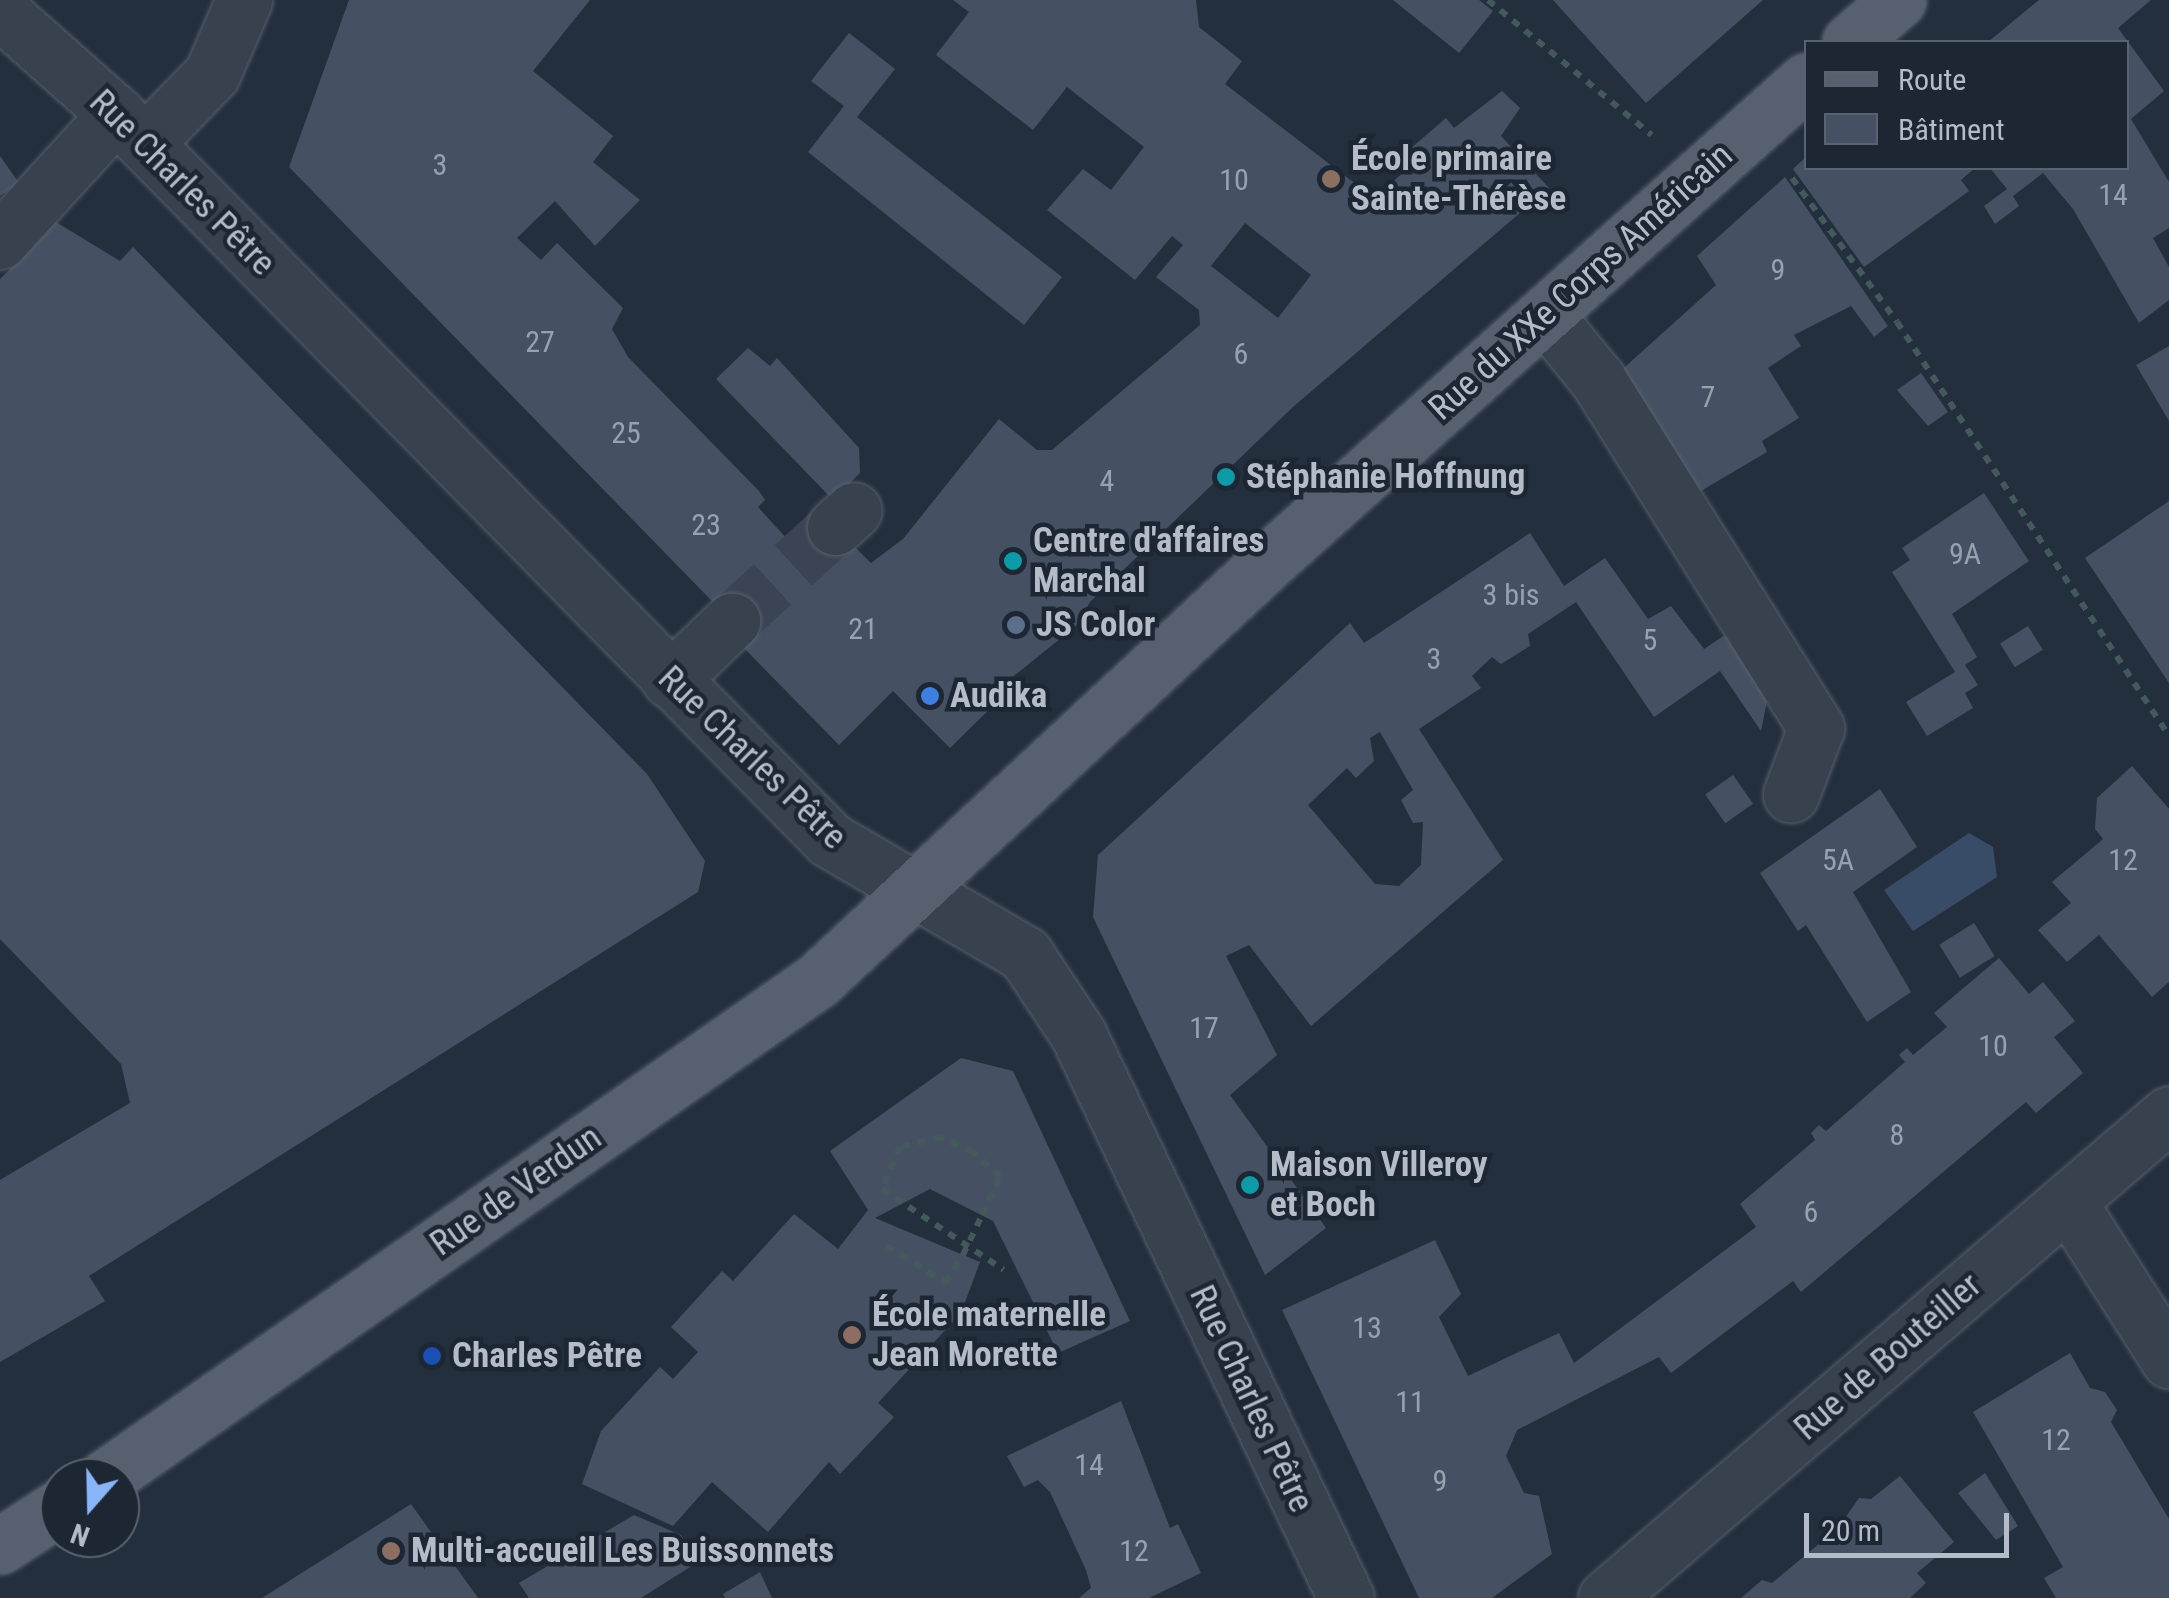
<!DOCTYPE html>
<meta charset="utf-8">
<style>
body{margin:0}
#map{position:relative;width:2169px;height:1598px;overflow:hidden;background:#242f3e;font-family:"Roboto Condensed",sans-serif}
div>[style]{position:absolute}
.water>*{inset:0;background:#394c67}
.building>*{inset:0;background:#455162;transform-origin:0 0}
.minor-tunnel>*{height:55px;margin-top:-27.5px;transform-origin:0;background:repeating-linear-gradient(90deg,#3a4453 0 55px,transparent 0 83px)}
.path>*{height:6px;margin-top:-3px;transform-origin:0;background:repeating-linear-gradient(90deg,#44595c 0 8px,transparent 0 16px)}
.roads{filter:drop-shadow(0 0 2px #565f6c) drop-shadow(0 0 2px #565f6c)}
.minor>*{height:55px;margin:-27.5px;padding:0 27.5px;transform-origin:27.5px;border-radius:27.5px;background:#38414e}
.major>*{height:55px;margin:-27.5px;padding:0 27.5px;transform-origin:27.5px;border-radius:27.5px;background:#56606e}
.path-bridge>*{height:6px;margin-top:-3px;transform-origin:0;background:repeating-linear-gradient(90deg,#44595c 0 8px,transparent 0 16px)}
.dots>*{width:28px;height:28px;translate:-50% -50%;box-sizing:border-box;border:5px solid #1d2633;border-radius:50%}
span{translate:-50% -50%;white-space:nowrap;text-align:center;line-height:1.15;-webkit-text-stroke:9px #1d2633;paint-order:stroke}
.number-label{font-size:30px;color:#98a1af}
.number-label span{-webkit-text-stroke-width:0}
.poi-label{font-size:35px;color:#b4bcc9;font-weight:700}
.left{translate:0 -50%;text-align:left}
.street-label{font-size:35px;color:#b4bcc9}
.legend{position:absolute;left:1804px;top:40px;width:325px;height:130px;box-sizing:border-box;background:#1d2633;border:2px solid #59626f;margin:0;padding:12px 18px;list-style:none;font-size:30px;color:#b4bcc9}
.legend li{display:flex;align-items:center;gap:20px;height:50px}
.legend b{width:50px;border:2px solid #59626f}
.north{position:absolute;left:40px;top:1458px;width:100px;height:100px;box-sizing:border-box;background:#1d2633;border:2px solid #59626f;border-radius:50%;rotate:200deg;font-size:28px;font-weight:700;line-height:40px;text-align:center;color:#b4bcc9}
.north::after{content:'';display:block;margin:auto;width:35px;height:45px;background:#8ab4f8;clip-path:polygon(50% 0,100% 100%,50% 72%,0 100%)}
.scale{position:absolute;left:1804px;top:1513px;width:205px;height:45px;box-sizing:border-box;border:5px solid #b4bcc9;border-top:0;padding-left:12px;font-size:30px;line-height:35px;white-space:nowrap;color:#b4bcc9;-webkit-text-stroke:8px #1d2633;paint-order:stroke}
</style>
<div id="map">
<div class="water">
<i style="clip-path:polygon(1969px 833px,1993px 847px,1997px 877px,1913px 931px,1884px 890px)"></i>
</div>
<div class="building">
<i style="clip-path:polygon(evenodd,349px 0,590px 0,533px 71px,613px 136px,593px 162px,640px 200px,595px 246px,555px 201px,517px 238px,541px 260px,557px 243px,623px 308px,612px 329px,628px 357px,759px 491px,765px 500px,758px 507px,788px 540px,819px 512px,871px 563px,903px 539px,999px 419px,1037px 450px,1052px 450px,1200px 325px,1199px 310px,1156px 277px,1183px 245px,1172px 236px,1135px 280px,1047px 210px,1083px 169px,1111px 190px,1144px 147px,1067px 87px,1033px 130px,936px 55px,969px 12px,953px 0,1196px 0,1199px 27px,1242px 61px,1225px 84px,1374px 198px,1404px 172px,1396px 161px,1446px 118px,1454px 128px,1502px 91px,1520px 108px,1501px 136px,1549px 188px,1293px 407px,1090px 602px,1076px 626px,995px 691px,1001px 698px,950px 748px,893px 691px,839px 745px,739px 643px,746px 636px,289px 167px,349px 0,1245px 223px,1311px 275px,1278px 318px,1211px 266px,1245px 223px)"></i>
<i style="clip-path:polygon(1393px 0,1479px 0,1493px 11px,1459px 53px)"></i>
<i style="clip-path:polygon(1553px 0,1763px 0,1646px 103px)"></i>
<i style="clip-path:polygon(2039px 0,2151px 0,2118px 28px,2164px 91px,2131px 119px,2169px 182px,2169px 228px,2153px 238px,2169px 267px,2169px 300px,2139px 323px,2073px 209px,2043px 173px,2013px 196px,2019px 206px,1995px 224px,1984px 206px,2007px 189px,1990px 168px,2126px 168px,2126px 42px,1988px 42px)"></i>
<i style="clip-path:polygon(849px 33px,895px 69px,857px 117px,1062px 277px,1024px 325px,808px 152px,844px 106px,811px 81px)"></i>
<i style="clip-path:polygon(0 156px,19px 183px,0 196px)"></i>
<i style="clip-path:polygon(1806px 157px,1806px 168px,1975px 168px,1961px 180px,1969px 191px,1864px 267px,1793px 169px)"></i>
<i style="clip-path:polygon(1785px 177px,1888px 326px,1874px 337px,1851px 306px,1794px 335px,1801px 346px,1768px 368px,1799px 418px,1762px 441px,1767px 452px,1694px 495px,1616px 375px,1716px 285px,1697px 256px)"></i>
<i style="clip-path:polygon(56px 222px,120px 261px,133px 247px,647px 774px,705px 861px,698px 892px,89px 1276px,105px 1301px,0 1362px,0 1180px,130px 1103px,121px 1064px,0 939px,0 279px)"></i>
<i style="clip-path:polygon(2169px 346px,2169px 421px,2136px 365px)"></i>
<i style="clip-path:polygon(748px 348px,770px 366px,777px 358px,859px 448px,860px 473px,833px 500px,716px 379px)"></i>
<i style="clip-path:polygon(1921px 373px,1948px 412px,1928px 426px,1897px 390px)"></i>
<i style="clip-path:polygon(1984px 493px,2029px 561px,1952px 614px,1977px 657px,1965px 665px,1978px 685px,1965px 693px,1973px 708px,1927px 736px,1906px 702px,1955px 672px,1892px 572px,1910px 560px,1902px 548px)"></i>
<i style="clip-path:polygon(2169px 501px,2169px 683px,2085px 558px)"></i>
<i style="clip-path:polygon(evenodd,1530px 533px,1564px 586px,1605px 558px,1648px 619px,1671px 606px,1704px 649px,1731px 631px,1769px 691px,1761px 731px,1720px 671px,1654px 717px,1576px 602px,1528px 634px,1530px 646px,1501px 664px,1492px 657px,1472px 676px,1481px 688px,1419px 729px,1503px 860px,1311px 1026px,1249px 945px,1226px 956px,1277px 1055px,1230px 1095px,1326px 1228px,1265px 1275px,1093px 917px,1098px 855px,1350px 623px,1364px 643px,1530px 533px,1380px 732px,1413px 790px,1401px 800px,1413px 823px,1423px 822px,1421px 865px,1399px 886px,1375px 884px,1308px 805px,1347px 768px,1356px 778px,1374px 761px,1370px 738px,1380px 732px)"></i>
<i style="left:2028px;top:626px;width:28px;height:33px;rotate:58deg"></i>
<i style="clip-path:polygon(2132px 766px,2169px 809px,2169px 982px,2152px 997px,2099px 935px,2067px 962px,2038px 930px,2071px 903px,2052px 882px,2103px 839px,2095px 829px,2097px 798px)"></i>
<i style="left:1733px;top:775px;width:35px;height:34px;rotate:55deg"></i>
<i style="clip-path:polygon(1880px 789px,1917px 847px,1853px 892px,1911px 992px,1867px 1022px,1806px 925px,1798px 931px,1760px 873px)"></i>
<i style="left:1974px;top:923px;width:39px;height:41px;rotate:58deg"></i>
<i style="clip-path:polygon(1999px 958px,2029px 994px,2043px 982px,2075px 1021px,2054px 1037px,2083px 1073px,2036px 1113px,2026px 1102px,1801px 1292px,1793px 1281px,1671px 1373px,1659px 1357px,1517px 1430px,1506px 1456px,1524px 1493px,1539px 1496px,1552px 1554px,1492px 1598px,1419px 1598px,1282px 1310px,1435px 1240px,1461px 1294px,1439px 1317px,1468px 1376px,1559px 1333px,1574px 1363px,1756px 1227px,1740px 1204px,1815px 1140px,1811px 1133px,1819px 1125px,1826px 1131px,1905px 1062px,1899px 1055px,1907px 1048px,1913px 1055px,1947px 1027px,1934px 1013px)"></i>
<i style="clip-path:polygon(961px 1058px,1013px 1071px,1130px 1321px,1058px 1353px,993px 1221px,930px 1189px,875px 1218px,980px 1262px,961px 1313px,878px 1403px,894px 1417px,840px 1474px,829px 1462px,768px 1532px,712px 1482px,673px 1526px,582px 1484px,601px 1431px,660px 1367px,673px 1379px,698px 1352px,671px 1327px,722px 1271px,733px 1281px,794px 1214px,838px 1249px,868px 1210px,830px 1151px)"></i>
<i style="clip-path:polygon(2070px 1353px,2090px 1388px,2105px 1392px,2117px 1410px,2111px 1422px,2169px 1519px,2169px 1598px,2056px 1598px,2044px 1578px,2063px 1567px,1973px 1412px)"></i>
<i style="clip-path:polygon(1121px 1401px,1170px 1528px,1178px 1524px,1201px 1573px,1149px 1598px,1079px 1598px,1091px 1588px,1086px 1570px,1050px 1492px,1038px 1480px,1024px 1487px,1007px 1456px)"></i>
<i style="clip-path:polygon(1985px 1473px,2018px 1526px,1996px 1540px,1958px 1493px)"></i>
<i style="clip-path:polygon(1900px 1476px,1954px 1542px,1917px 1573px,1926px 1583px,1910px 1598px,1741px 1598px,1762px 1580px,1772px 1583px,1838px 1528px,1859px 1498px,1871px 1499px)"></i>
<i style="clip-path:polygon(411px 1504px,478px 1598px,262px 1598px)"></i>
<i style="clip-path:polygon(634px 1515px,681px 1535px,698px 1562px,641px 1598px,529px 1598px,519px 1583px)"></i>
<i style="clip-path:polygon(760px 1572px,772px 1598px,725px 1598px,723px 1594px)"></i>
</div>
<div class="minor-tunnel">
<i style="left:732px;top:621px;width:139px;rotate:-42.4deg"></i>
</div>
<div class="path">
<i style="left:1488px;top:0;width:212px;rotate:39.5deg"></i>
<i style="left:1792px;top:178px;width:178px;rotate:53.9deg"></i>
<i style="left:1897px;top:322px;width:495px;rotate:56.7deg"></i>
<i style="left:982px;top:1215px;width:42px;rotate:-64.7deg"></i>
<i style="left:1000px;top:1177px;width:37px;rotate:-137deg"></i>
<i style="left:973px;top:1152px;width:35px;rotate:-155deg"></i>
<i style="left:941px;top:1137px;width:42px;rotate:166.3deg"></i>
<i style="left:900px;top:1147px;width:46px;rotate:113.2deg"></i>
<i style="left:882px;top:1189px;width:146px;rotate:33.6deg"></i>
<i style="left:887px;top:1246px;width:70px;rotate:32.1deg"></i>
<i style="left:946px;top:1283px;width:33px;rotate:-59deg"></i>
</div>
<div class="roads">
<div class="minor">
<i style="left:0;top:11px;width:155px;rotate:41.6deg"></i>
<i style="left:116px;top:114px;width:1018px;rotate:45.48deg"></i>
<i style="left:830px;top:840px;width:226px;rotate:30.3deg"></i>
<i style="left:1025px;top:954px;width:96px;rotate:56.5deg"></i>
<i style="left:1078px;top:1034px;width:624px;rotate:64.58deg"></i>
<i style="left:145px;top:143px;width:96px;rotate:-45.8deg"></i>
<i style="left:212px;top:74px;width:81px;rotate:-66.6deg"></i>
<i style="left:0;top:241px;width:172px;rotate:-47.6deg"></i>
<i style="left:1545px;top:315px;width:84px;rotate:50.8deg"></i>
<i style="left:1598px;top:380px;width:411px;rotate:57.9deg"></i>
<i style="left:1816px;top:728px;width:71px;rotate:110.7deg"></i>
<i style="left:835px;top:527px;width:25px;rotate:-42deg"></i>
<i style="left:670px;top:680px;width:86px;rotate:-43.6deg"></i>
<i style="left:2068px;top:1202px;width:188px;rotate:57.4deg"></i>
<i style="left:1606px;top:1598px;width:742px;rotate:-40.68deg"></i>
</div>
<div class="major">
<i style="left:1850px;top:42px;width:64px;rotate:-41.2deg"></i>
<i style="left:105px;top:1478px;width:870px;rotate:-34.93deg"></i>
<i style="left:818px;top:980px;width:617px;rotate:-42.9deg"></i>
<i style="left:1270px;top:560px;width:719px;rotate:-41.79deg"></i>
<i style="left:0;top:1546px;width:72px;rotate:-33deg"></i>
</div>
</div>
<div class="path-bridge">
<i style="left:963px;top:1255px;width:44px;rotate:-64.6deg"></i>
</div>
<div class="dots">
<i style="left:1331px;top:179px;background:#8d6e63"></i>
<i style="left:1226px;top:477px;background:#0f9aa8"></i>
<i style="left:1013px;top:561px;background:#0f9aa8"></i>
<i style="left:1016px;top:625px;background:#5c6f8a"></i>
<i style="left:930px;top:696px;background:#3f7fe0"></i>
<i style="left:1250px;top:1185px;background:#0f9aa8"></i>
<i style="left:852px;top:1335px;background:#8d6e63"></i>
<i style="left:432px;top:1356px;background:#1a4fb4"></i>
<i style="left:391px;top:1551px;background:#8d6e63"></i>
</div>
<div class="number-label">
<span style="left:440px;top:165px">3</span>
<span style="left:1234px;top:180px">10</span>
<span style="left:2113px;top:195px">14</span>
<span style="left:1778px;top:270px">9</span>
<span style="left:540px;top:342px">27</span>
<span style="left:1241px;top:354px">6</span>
<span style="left:1708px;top:397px">7</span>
<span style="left:626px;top:433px">25</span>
<span style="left:1107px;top:481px">4</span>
<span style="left:706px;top:525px">23</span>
<span style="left:1965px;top:554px">9A</span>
<span style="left:1511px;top:595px">3 bis</span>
<span style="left:863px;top:629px">21</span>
<span style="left:1650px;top:640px">5</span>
<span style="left:1434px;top:659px">3</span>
<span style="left:1838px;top:860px">5A</span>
<span style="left:2123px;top:860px">12</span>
<span style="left:1204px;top:1028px">17</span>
<span style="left:1993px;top:1046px">10</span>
<span style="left:1897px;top:1135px">8</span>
<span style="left:1811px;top:1212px">6</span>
<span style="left:1367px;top:1328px">13</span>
<span style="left:1410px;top:1402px">11</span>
<span style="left:2056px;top:1440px">12</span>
<span style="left:1089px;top:1465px">14</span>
<span style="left:1440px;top:1481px">9</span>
<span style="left:1134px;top:1551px">12</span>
</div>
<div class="poi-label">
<span class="left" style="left:1351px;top:179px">École primaire<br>Sainte-Thérèse</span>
<span class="left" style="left:1246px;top:477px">Stéphanie Hoffnung</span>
<span class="left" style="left:1033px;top:561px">Centre d'affaires<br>Marchal</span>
<span class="left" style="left:1036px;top:625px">JS Color</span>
<span class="left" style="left:950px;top:696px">Audika</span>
<span class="left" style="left:1270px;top:1185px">Maison Villeroy<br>et Boch</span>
<span class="left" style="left:872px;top:1335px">École maternelle<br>Jean Morette</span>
<span class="left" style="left:452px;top:1356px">Charles Pêtre</span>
<span class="left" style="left:411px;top:1551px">Multi-accueil Les Buissonnets</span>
</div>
<div class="street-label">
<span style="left:182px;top:183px;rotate:45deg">Rue Charles Pêtre</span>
<span style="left:1581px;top:282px;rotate:-42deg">Rue du XXe Corps Américain</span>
<span style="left:752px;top:758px;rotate:44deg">Rue Charles Pêtre</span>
<span style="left:516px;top:1191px;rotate:-35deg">Rue de Verdun</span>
<span style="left:1888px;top:1357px;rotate:-41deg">Rue de Bouteiller</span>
<span style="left:1251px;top:1399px;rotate:65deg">Rue Charles Pêtre</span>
</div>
<ul class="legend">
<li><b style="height:12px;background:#56606e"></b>Route</li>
<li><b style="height:28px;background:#455162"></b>Bâtiment</li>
</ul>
<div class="north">N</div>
<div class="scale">20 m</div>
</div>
